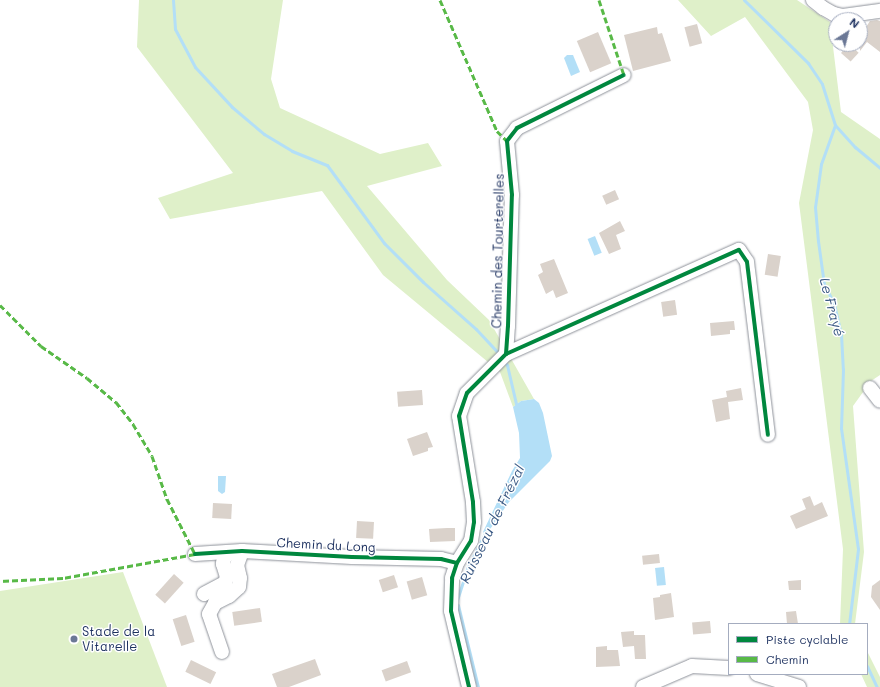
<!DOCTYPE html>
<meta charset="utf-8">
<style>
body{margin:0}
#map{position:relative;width:880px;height:687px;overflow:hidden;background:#fff;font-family:Mali,sans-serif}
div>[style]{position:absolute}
.green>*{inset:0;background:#dff0c9}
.water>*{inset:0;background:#b3dff7;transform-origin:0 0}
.stream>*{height:3px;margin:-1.5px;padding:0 1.5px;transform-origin:1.5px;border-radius:1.5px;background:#b3dff7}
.building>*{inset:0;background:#dad2cb;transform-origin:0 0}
.roads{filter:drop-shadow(0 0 1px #8e929a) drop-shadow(0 0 1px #8e929a)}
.minor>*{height:14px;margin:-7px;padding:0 7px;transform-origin:7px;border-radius:7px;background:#fff}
.quiet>*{height:3px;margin-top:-1.5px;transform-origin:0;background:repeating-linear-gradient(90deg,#58b947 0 6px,transparent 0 9px)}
.cycleway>*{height:4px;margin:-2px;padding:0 2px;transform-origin:2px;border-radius:2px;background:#00873e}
.dots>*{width:11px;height:11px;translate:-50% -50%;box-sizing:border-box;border:2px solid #fff;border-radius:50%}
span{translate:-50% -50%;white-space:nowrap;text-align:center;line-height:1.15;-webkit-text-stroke:3px #fff;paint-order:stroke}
.street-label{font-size:13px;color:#1b2f5e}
.poi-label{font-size:13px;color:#1b2f5e}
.left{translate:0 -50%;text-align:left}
.water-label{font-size:14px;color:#395883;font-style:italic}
.legend{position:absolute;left:728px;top:623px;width:140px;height:52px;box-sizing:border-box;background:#fff;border:1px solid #a4acbf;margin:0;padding:5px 7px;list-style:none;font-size:12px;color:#1b2f5e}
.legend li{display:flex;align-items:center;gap:8px;height:20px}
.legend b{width:20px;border:1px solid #a4acbf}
.north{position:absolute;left:828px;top:12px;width:40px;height:40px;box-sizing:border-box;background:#fff;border:1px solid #a4acbf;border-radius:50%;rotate:36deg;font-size:11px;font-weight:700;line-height:16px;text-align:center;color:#1b2f5e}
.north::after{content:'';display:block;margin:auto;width:14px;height:18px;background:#6b7896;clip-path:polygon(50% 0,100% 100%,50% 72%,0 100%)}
</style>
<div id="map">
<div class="green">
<i style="clip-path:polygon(139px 0,283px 0,271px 79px,280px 108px,380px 154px,428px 143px,442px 166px,367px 186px,447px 280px,489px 320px,534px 399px,521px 401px,513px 407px,500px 372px,383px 275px,322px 191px,170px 219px,158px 198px,233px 173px,137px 47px)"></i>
<i style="clip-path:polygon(678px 0,797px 0,830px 22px,841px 112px,880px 139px,880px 375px,871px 381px,853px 406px,864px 552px,855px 624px,840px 624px,843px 549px,799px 203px,813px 130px,808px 102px,745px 17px,711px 36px)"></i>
<i style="clip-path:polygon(123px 572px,167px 687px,0 687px,0 591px)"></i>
<i style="clip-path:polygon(867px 651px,880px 677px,880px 687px,867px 687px,861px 674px,867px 674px)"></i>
</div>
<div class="water">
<i style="clip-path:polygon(567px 55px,573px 55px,580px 72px,571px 76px,564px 58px)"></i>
<i style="left:595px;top:236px;width:18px;height:8px;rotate:68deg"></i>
<i style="clip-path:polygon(534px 399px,539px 403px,543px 413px,552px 456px,550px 461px,509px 502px,486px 535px,483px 532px,512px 471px,520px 458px,519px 433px,513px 407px,521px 401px)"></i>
<i style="clip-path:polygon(218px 476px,226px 476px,225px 492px,222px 494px,218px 491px)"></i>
<i style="left:664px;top:567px;width:18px;height:9px;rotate:84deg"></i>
</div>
<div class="stream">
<i style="left:173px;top:0;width:29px;rotate:86deg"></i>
<i style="left:175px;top:29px;width:43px;rotate:62.2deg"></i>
<i style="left:195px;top:67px;width:54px;rotate:47.2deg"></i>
<i style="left:232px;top:107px;width:42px;rotate:40.2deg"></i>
<i style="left:264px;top:134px;width:33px;rotate:31deg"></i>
<i style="left:292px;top:151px;width:38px;rotate:22deg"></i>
<i style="left:327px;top:165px;width:97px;rotate:53.8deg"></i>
<i style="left:384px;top:243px;width:55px;rotate:45deg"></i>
<i style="left:423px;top:282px;width:71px;rotate:41.6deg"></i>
<i style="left:476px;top:329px;width:34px;rotate:47deg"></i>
<i style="left:744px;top:0;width:90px;rotate:44.5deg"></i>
<i style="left:808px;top:63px;width:25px;rotate:56deg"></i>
<i style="left:822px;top:84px;width:43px;rotate:72.4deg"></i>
<i style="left:835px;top:125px;width:41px;rotate:109.7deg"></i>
<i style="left:821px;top:164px;width:43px;rotate:97.9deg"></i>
<i style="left:815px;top:207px;width:34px;rotate:85deg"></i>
<i style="left:818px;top:241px;width:43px;rotate:82.1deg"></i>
<i style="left:824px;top:284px;width:22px;rotate:63deg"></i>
<i style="left:834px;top:304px;width:31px;rotate:77deg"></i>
<i style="left:841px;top:334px;width:35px;rotate:87deg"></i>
<i style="left:843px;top:369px;width:59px;rotate:91.9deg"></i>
<i style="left:841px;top:428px;width:122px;rotate:82deg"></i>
<i style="left:858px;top:549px;width:76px;rotate:96.8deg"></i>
<i style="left:835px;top:125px;width:30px;rotate:48deg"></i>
<i style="left:855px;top:147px;width:33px;rotate:40deg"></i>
<i style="left:505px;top:362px;width:4px;rotate:56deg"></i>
<i style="left:507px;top:365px;width:44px;rotate:76.9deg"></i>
<i style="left:457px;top:600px;width:35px;rotate:-72deg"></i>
<i style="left:468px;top:567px;width:40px;rotate:-63.4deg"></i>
<i style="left:458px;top:605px;width:84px;rotate:76.3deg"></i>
<i style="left:867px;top:666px;width:23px;rotate:65deg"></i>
</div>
<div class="building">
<i style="clip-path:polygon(877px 20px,880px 21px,880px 52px,867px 42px,860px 51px,860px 36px,870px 21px)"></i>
<i style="left:697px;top:24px;width:20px;height:13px;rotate:75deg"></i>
<i style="clip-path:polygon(657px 27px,658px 34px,662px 33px,671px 61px,633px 71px,624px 35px)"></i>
<i style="left:598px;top:32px;width:34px;height:23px;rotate:67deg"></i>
<i style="left:849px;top:44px;width:13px;height:12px;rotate:42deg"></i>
<i style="left:615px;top:190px;width:10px;height:14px;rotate:66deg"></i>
<i style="clip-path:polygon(620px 221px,625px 231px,616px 235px,621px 249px,609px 254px,599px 233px)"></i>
<i style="left:768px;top:254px;width:13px;height:21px;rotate:9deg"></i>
<i style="clip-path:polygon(554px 259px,568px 293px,556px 298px,553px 290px,546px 294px,538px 275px,543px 272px,540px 264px)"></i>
<i style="left:675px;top:300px;width:15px;height:14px;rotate:82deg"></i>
<i style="clip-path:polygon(734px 321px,735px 330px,730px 330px,730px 334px,711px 336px,710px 323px)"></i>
<i style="clip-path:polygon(741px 388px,743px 400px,728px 402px,730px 419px,716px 422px,712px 400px,727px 397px,726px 391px)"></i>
<i style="left:422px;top:390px;width:15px;height:25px;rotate:86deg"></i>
<i style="clip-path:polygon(427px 432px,433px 447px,428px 448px,428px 451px,413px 456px,407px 439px)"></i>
<i style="clip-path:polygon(810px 496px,814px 506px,822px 502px,828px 516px,796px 529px,790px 516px,806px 509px,802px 499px)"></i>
<i style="left:213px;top:503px;width:19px;height:15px;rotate:3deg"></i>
<i style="left:357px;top:521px;width:17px;height:17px;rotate:3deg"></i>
<i style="clip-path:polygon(447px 528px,455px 528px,455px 541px,430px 542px,429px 529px)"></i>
<i style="left:659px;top:554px;width:9px;height:17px;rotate:84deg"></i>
<i style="left:174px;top:574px;width:13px;height:28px;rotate:42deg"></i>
<i style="left:394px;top:575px;width:13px;height:16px;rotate:72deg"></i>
<i style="left:422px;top:577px;width:19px;height:16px;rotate:74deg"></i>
<i style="clip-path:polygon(801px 580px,801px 590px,789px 590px,788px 581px)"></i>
<i style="clip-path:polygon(880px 580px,880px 610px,871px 597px,872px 586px)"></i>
<i style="clip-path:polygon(671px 593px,674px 617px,655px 620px,653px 598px,660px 597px,660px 595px)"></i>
<i style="left:260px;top:608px;width:14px;height:28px;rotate:82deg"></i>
<i style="clip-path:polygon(796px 611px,798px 624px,787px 624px,786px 612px)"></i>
<i style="left:186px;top:615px;width:28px;height:14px;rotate:72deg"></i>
<i style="left:710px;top:621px;width:12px;height:18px;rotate:85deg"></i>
<i style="clip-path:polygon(634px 631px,634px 635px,645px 635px,646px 659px,635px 659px,634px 646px,623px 647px,621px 632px)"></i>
<i style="clip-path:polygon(607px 646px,607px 650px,618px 650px,620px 666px,596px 667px,596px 647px)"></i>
<i style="clip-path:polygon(315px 659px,321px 675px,289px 687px,277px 687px,272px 674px)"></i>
<i style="left:191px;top:660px;width:28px;height:13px;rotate:26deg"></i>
<i style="left:407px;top:661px;width:12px;height:27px;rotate:70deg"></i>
</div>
<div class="roads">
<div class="minor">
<i style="left:813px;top:0;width:13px;rotate:39deg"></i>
<i style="left:823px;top:8px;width:13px;rotate:29deg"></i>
<i style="left:834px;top:14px;width:9px;rotate:13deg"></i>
<i style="left:843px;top:16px;width:37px;rotate:-8deg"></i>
<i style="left:506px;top:354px;width:28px;rotate:-86deg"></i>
<i style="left:508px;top:326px;width:131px;rotate:-88.3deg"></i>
<i style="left:512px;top:195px;width:54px;rotate:-95.3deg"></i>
<i style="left:507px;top:141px;width:16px;rotate:-52deg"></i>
<i style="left:517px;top:128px;width:119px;rotate:-26.4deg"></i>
<i style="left:870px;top:388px;width:16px;rotate:52deg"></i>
<i style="left:195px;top:554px;width:47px;rotate:-3.7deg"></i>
<i style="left:242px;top:551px;width:110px;rotate:3.1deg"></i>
<i style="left:352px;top:557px;width:89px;rotate:1.3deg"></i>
<i style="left:441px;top:559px;width:16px;rotate:14deg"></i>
<i style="left:204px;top:594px;width:24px;rotate:-28deg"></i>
<i style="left:225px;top:583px;width:6px;rotate:-72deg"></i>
<i style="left:227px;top:577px;width:14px;rotate:-107deg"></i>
<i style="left:223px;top:564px;width:6px;rotate:-81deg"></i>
<i style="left:224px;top:558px;width:8px;rotate:-45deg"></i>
<i style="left:222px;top:652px;width:40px;rotate:-108.9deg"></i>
<i style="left:209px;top:614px;width:13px;rotate:-61deg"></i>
<i style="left:215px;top:603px;width:16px;rotate:-27deg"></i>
<i style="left:229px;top:596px;width:13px;rotate:-42deg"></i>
<i style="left:239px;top:587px;width:9px;rotate:-84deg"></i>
<i style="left:240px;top:578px;width:13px;rotate:-103deg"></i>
<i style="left:237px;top:565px;width:15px;rotate:-70deg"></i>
<i style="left:757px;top:674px;width:44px;rotate:17.2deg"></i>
<i style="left:469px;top:687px;width:78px;rotate:-103.3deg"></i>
<i style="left:451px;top:611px;width:33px;rotate:-88deg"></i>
<i style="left:452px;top:578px;width:16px;rotate:-72deg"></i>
<i style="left:457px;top:563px;width:26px;rotate:-58deg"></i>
<i style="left:471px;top:541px;width:19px;rotate:-81deg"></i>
<i style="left:474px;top:522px;width:20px;rotate:-93deg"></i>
<i style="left:473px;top:502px;width:87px;rotate:-99.2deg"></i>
<i style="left:459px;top:416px;width:24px;rotate:-71deg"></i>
<i style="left:467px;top:393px;width:55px;rotate:-45deg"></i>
<i style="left:506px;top:354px;width:255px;rotate:-24.1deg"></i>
<i style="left:739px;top:250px;width:14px;rotate:56deg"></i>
<i style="left:747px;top:262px;width:174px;rotate:83.1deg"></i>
<i style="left:643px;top:687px;width:53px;rotate:-23.2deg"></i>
<i style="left:692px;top:666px;width:37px;rotate:3deg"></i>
</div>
</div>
<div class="quiet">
<i style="left:440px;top:0;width:143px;rotate:66.5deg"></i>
<i style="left:497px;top:131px;width:14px;rotate:45deg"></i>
<i style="left:599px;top:0;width:79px;rotate:71.6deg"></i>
<i style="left:0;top:305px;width:58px;rotate:45deg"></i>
<i style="left:41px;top:346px;width:56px;rotate:34.8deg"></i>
<i style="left:87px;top:378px;width:38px;rotate:40deg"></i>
<i style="left:116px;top:402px;width:28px;rotate:52deg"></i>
<i style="left:133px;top:424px;width:37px;rotate:59deg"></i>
<i style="left:152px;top:456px;width:46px;rotate:70.8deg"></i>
<i style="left:167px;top:499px;width:62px;rotate:63deg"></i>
<i style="left:195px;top:554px;width:134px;rotate:169.7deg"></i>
<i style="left:63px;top:578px;width:63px;rotate:177.3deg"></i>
</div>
<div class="cycleway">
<i style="left:506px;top:354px;width:28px;rotate:-86deg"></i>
<i style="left:508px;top:326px;width:131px;rotate:-88.3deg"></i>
<i style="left:512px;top:195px;width:54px;rotate:-95.3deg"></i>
<i style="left:507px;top:141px;width:16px;rotate:-52deg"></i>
<i style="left:517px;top:128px;width:119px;rotate:-26.4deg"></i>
<i style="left:195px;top:554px;width:47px;rotate:-3.7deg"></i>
<i style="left:242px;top:551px;width:110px;rotate:3.1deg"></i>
<i style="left:352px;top:557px;width:89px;rotate:1.3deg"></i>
<i style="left:441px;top:559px;width:16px;rotate:14deg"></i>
<i style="left:469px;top:687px;width:78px;rotate:-103.3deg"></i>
<i style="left:451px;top:611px;width:33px;rotate:-88deg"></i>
<i style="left:452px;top:578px;width:16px;rotate:-72deg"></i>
<i style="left:457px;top:563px;width:26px;rotate:-58deg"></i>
<i style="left:471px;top:541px;width:19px;rotate:-81deg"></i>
<i style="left:474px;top:522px;width:20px;rotate:-93deg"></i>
<i style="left:473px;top:502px;width:87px;rotate:-99.2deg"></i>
<i style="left:459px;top:416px;width:24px;rotate:-71deg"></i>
<i style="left:467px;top:393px;width:55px;rotate:-45deg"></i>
<i style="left:506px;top:354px;width:255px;rotate:-24.1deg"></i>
<i style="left:739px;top:250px;width:14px;rotate:56deg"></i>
<i style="left:747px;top:262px;width:174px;rotate:83.1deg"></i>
</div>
<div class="dots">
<i style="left:74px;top:639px;background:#6b7896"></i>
</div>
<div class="street-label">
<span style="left:498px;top:251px;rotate:-89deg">Chemin des Tourterelles</span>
<span style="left:326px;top:545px;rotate:3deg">Chemin du Long</span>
</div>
<div class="poi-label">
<span class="left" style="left:82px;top:639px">Stade de la<br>Vitarelle</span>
</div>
<div class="water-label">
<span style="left:832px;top:307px;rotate:75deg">Le Frayé</span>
<span style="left:492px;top:524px;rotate:-64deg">Ruisseau de Frézal</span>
</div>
<ul class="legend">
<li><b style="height:5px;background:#00873e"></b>Piste cyclable</li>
<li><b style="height:5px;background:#58b947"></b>Chemin</li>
</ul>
<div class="north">N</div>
</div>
